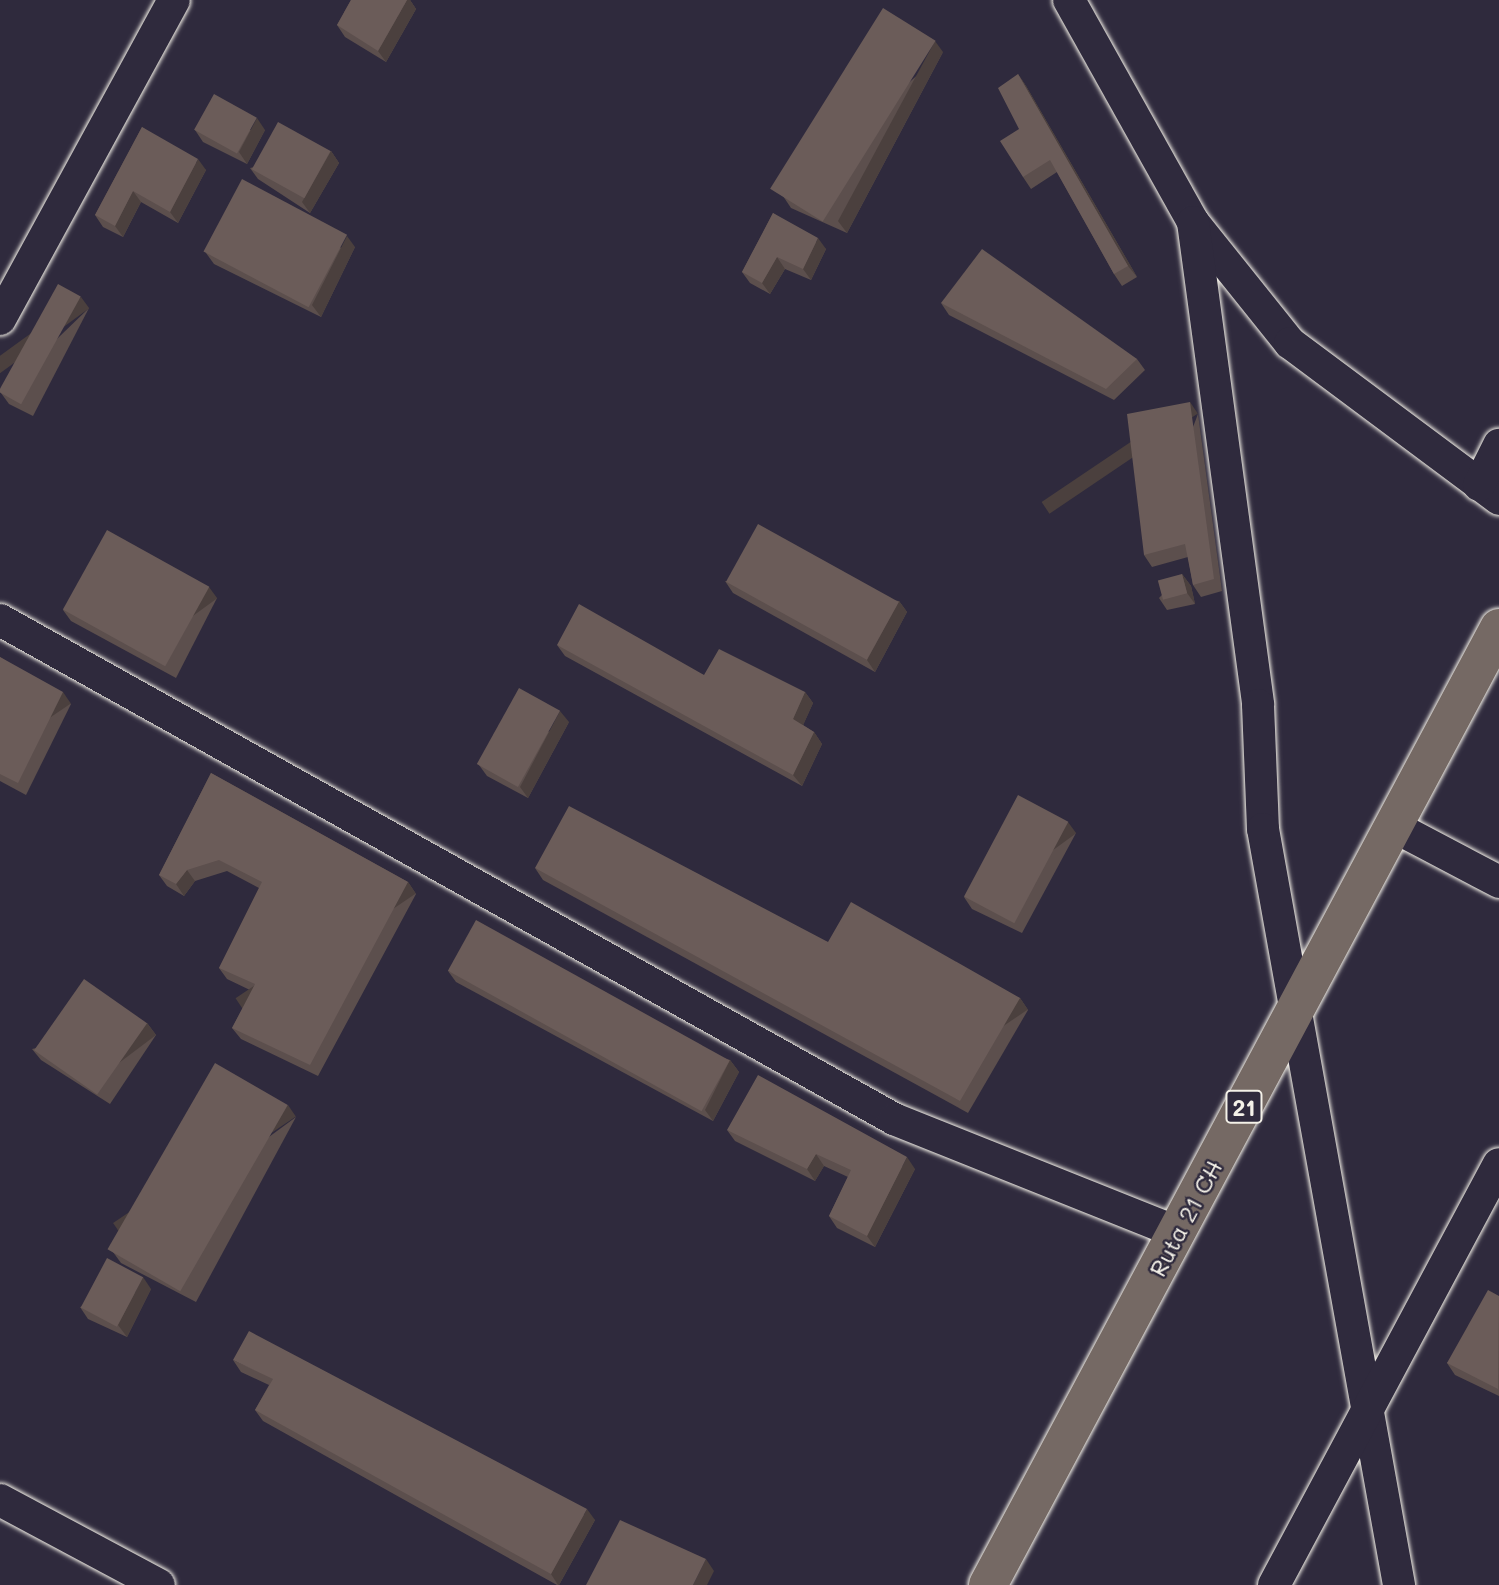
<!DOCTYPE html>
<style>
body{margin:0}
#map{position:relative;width:1499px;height:1585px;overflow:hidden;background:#2f2a3d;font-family:Mali,sans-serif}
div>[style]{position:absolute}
.roads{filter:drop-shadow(0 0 2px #f4f1e8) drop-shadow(0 0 2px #f4f1e8)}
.minor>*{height:32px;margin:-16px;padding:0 16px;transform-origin:16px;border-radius:16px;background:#2f2a3d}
.trunk>*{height:38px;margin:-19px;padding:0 19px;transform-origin:19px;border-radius:19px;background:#756964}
.wall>*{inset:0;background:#5c4f4d}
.shaded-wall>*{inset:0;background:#4b403e;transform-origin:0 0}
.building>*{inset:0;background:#6b5c59;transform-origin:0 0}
span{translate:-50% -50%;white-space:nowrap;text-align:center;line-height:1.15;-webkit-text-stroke:5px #2f2a3d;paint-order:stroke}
.shield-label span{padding:2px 5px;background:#2f2a3d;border:2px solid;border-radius:5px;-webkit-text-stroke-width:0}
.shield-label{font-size:23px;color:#f4f1e8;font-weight:700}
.street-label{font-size:24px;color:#f4f1e8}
</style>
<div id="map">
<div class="roads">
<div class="minor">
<i style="left:1069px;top:0;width:254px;rotate:60.8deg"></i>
<i style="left:1193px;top:222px;width:155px;rotate:51.3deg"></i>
<i style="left:1290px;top:343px;width:261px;rotate:36.7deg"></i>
<i style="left:1193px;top:222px;width:487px;rotate:82.3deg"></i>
<i style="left:1258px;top:705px;width:124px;rotate:87.7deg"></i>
<i style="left:1263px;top:829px;width:768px;rotate:79.8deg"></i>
<i style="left:0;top:319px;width:363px;rotate:-61.4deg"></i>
<i style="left:1479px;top:485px;width:45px;rotate:-63.4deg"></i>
<i style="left:0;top:620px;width:1024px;rotate:29.17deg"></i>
<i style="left:894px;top:1119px;width:305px;rotate:21.8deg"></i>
<i style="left:1393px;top:826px;width:120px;rotate:27.8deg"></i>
<i style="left:0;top:1500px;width:180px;rotate:28.1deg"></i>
<i style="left:1274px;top:1585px;width:477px;rotate:-61.9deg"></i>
</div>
<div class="trunk">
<i style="left:988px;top:1585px;width:1085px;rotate:-61.9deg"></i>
</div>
</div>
<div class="wall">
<i style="clip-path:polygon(351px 0,410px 0,416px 9px,386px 62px,345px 37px,337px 25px)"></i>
<i style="clip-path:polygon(943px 52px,847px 233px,791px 208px,783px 196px)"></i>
<i style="clip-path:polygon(1018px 74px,1026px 86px,1137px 277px,1122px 286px,1114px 274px,1057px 172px,1031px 189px,1023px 177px,1019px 129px)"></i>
<i style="clip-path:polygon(142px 127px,206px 170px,178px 223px,141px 202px,123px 237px,103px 227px,95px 215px)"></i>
<i style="clip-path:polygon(195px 130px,265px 130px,247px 164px,203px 142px)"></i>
<i style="clip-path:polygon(331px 151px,339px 163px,310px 213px,258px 179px,250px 168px)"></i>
<i style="clip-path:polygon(773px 213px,826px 249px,811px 280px,785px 269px,770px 294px,750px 283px,742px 272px)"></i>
<i style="clip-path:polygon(355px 247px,321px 317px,214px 264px,206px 253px)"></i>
<i style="clip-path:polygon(941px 303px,1137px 359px,1145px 370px,1114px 400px,949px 315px)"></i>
<i style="clip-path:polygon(89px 308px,33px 416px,9px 404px,1px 393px)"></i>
<i style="clip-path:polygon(1198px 414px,1222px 591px,1201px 597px,1193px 585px,1188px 557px,1152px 567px,1144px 555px)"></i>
<i style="clip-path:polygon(1182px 574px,1191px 586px,1195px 604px,1167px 610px,1159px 598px)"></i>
<i style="clip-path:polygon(725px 581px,899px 601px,907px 612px,875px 672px,733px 593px)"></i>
<i style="clip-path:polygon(217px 598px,176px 678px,71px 621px,63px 610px)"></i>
<i style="clip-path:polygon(557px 645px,704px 675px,805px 692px,813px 703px,803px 725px,814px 732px,822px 744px,802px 786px,565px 656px)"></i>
<i style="clip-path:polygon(0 657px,71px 704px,26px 795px,0 781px)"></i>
<i style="clip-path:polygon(569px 722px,528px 798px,487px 776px,479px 765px)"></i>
<i style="clip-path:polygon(211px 773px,408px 882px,416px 894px,318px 1076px,241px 1039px,232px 1028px,252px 991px,227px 979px,219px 968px,259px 888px,227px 871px,195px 881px,184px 896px,167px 886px,159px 875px)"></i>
<i style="clip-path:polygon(1076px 833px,1022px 933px,972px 909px,964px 897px)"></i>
<i style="clip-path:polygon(535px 868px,828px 942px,1020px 998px,1028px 1010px,968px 1113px,543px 880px)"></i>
<i style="clip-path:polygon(448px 971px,730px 1060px,739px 1072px,713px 1121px,456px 982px)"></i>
<i style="clip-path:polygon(147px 1023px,156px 1035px,110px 1104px,41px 1060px,32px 1049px)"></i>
<i style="clip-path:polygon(296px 1117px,196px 1302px,121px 1263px,113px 1252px)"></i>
<i style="clip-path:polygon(727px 1130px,915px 1169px,875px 1247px,837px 1228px,829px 1216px,848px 1177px,824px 1166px,815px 1181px,735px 1141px)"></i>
<i style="clip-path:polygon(151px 1289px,127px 1337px,88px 1319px,80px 1307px)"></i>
<i style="clip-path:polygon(1499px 1296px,1499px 1396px,1455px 1375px,1447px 1363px)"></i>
<i style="clip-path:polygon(233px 1360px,595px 1520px,559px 1585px,557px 1585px,263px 1421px,255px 1410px,269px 1385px,241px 1372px)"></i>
</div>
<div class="shaded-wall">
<i style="clip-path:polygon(407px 0,410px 0,416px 9px,386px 62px,378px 51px)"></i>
<i style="clip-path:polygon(935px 41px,943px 52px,847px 233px,838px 221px)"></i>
<i style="clip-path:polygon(1018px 74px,1026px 86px,1137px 277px,1128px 266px)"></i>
<i style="clip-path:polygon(257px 118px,265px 130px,247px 164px,239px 152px)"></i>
<i style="clip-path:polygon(331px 151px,339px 163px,310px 213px,302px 202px)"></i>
<i style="clip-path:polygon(198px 159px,206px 170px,178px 223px,170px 212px)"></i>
<i style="clip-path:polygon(133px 191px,141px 202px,123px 237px,115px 226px)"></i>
<i style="clip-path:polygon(347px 236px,355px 247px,321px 317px,312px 305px)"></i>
<i style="clip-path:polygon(818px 238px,826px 249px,811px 280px,803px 269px)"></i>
<i style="clip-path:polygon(777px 257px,785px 269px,770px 294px,762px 283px)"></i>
<i style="left:81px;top:297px;width:14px;height:121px;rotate:54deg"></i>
<i style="left:1190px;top:402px;width:14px;height:179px;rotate:56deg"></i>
<i style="clip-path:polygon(1182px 574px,1191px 586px,1195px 604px,1187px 593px)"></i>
<i style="left:209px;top:587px;width:14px;height:90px;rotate:54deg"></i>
<i style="clip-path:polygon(899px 601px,907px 612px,875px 672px,867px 660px)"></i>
<i style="left:63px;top:692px;width:14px;height:102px;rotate:56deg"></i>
<i style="clip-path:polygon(805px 692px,813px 703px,801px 730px,793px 719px)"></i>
<i style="clip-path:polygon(560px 711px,569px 722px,528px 798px,520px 787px)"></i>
<i style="clip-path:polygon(814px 732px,822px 744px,802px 786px,793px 775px)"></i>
<i style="left:1068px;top:822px;width:14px;height:114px;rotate:54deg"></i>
<i style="clip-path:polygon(187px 870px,195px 881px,184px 896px,176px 884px)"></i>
<i style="left:408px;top:882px;width:14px;height:208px;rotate:56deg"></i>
<i style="left:1020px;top:998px;width:14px;height:119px;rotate:56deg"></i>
<i style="left:147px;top:1023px;width:15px;height:83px;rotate:53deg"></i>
<i style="clip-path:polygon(730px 1060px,739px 1072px,713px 1121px,705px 1110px)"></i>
<i style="left:288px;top:1105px;width:14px;height:211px;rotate:56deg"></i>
<i style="clip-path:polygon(816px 1154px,824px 1166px,815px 1181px,807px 1169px)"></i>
<i style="clip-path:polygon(907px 1157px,915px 1169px,875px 1247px,867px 1236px)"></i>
<i style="clip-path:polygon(143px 1277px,151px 1289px,127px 1337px,118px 1325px)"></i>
<i style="clip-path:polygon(587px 1509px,595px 1520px,559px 1585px,558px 1585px,551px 1574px)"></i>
<i style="clip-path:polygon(706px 1559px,714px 1571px,707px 1585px,693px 1585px)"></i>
</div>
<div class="building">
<i style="clip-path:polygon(351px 0,407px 0,378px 51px,337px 25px)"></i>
<i style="left:883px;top:8px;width:62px;height:213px;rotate:32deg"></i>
<i style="clip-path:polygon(1018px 74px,1128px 266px,1114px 274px,1050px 160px,1023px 177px,1000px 141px,1019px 129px,998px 88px)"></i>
<i style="left:214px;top:94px;width:49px;height:41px;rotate:29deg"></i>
<i style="left:278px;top:122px;width:60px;height:54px;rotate:29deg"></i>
<i style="clip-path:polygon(142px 127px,198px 159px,170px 212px,133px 191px,115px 226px,95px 215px)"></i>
<i style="left:242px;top:179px;width:119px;height:82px;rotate:28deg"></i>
<i style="clip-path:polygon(773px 213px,818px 238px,803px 269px,777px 257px,762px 283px,742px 272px)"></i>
<i style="clip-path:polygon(982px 249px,1137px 359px,1106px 389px,941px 303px)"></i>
<i style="left:58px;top:284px;width:26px;height:123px;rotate:29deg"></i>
<i style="clip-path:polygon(1190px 402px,1214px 579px,1193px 585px,1185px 544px,1144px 555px,1127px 414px)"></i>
<i style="left:758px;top:524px;width:161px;height:66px;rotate:29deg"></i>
<i style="left:107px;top:530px;width:117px;height:91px;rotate:29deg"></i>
<i style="left:1182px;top:574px;width:20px;height:25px;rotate:75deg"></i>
<i style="clip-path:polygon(579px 604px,704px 675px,719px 649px,805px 692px,793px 719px,814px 732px,793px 775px,557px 645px)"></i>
<i style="clip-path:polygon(0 657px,63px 692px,18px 783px,0 774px)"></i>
<i style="left:519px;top:688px;width:47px;height:87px;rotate:29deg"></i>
<i style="clip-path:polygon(211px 773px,408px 882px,310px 1065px,232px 1028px,255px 984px,219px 968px,262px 882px,219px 860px,187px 870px,176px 884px,159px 875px)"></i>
<i style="left:1018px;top:795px;width:57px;height:115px;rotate:28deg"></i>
<i style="clip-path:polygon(569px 806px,828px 942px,851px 902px,1020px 998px,960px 1101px,535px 868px)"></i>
<i style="left:476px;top:920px;width:290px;height:58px;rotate:29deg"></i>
<i style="left:84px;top:979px;width:77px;height:87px;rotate:35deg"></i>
<i style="left:215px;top:1063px;width:84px;height:215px;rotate:30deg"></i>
<i style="clip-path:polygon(758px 1075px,907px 1157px,867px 1236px,829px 1216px,851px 1170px,816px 1154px,807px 1169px,727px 1130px)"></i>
<i style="left:107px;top:1258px;width:41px;height:56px;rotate:28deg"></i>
<i style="clip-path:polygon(1488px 1290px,1499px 1296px,1498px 1389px,1447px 1363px)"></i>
<i style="clip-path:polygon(249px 1331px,587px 1509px,551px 1574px,255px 1410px,273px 1379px,233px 1360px)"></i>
<i style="clip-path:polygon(620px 1520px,706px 1559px,693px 1585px,586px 1585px)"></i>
</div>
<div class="shield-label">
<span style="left:1244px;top:1107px">21</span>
</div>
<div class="street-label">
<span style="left:1185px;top:1218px;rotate:-62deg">Ruta 21 CH</span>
</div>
</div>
